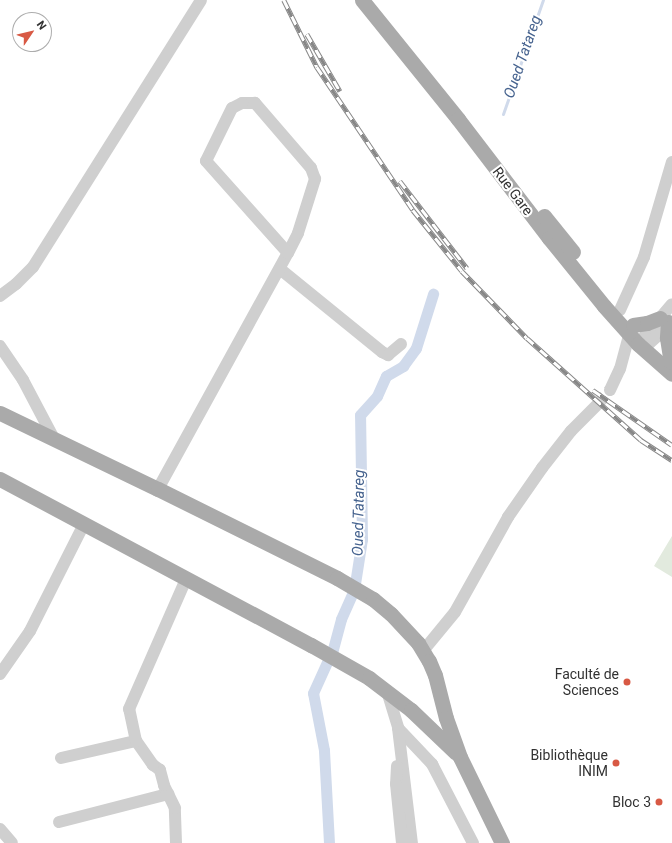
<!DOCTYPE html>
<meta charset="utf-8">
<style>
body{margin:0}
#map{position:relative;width:672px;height:843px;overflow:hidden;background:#fff;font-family:Roboto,sans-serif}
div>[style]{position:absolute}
.green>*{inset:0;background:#e2eade}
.stream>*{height:3px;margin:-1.5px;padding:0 1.5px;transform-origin:1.5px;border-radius:1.5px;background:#d0daeb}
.canal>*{height:11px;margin:-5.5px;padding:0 5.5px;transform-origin:5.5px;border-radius:5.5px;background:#d0daeb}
.minor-tunnel>*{height:12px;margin-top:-6px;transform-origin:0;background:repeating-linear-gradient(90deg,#d6d6d6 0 12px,transparent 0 18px)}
.minor>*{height:12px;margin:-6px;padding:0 6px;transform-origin:6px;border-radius:6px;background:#cfcfcf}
.major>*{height:15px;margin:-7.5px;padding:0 7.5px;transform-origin:7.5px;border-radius:7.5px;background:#aaa}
.rail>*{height:4.5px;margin-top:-2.25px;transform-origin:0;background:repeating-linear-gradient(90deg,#fff 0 9px,#878787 0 18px);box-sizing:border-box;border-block:1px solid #878787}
.dots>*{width:11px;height:11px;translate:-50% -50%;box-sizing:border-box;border:2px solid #fff;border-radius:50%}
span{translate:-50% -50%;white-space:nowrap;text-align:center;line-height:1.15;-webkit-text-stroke:4px #fff;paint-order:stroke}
.street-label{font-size:14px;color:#323232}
.poi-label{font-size:14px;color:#323232}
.right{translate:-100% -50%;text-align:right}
.water-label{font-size:15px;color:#45628e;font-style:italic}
.north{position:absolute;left:12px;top:12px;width:40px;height:40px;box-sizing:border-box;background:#fff;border:1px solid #adadad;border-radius:50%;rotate:55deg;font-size:11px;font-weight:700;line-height:16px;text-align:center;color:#323232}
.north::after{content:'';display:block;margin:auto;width:14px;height:18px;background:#d85944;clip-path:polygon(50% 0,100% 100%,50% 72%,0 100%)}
</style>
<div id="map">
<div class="green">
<i style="clip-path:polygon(672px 536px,672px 577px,654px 566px)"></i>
</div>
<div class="stream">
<i style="left:503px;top:114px;width:121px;rotate:-70.7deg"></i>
</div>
<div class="canal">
<i style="left:329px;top:843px;width:93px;rotate:-93.1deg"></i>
<i style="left:324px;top:750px;width:58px;rotate:-100.9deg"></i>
<i style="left:313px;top:693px;width:48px;rotate:-65.6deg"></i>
<i style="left:333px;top:649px;width:31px;rotate:-75deg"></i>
<i style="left:341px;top:619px;width:32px;rotate:-66deg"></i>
<i style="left:354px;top:590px;width:52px;rotate:-81.1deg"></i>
<i style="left:362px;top:539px;width:124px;rotate:-90.9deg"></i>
<i style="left:360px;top:415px;width:25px;rotate:-48deg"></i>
<i style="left:377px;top:396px;width:22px;rotate:-66deg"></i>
<i style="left:386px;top:376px;width:20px;rotate:-30deg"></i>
<i style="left:403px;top:366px;width:22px;rotate:-54deg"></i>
<i style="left:416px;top:348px;width:57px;rotate:-72.5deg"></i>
</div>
<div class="minor-tunnel">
<i style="left:597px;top:405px;width:20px;rotate:-49deg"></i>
</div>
<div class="minor">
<i style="left:280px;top:269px;width:132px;rotate:39.1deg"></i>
<i style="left:382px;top:352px;width:7px;rotate:27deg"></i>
<i style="left:388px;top:355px;width:17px;rotate:-40deg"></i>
<i style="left:0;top:296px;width:20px;rotate:-37deg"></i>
<i style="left:16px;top:284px;width:24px;rotate:-45deg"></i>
<i style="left:33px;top:267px;width:315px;rotate:-57.8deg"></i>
<i style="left:620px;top:310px;width:58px;rotate:-65.6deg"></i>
<i style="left:644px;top:257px;width:99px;rotate:-73.6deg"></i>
<i style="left:638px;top:344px;width:52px;rotate:-49.6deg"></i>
<i style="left:0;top:346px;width:41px;rotate:55.9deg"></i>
<i style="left:23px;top:380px;width:64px;rotate:62.2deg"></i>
<i style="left:643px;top:349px;width:24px;rotate:-42deg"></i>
<i style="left:661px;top:333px;width:14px;rotate:-56deg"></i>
<i style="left:610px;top:390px;width:23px;rotate:-65deg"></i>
<i style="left:620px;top:369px;width:35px;rotate:-75deg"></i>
<i style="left:158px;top:489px;width:269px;rotate:-61.2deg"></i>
<i style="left:288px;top:253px;width:22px;rotate:-63deg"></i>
<i style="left:298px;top:233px;width:57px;rotate:-72.5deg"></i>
<i style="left:315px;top:179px;width:12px;rotate:-110deg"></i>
<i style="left:311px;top:168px;width:86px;rotate:-130.7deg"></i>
<i style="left:255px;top:103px;width:13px;rotate:180deg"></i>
<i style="left:242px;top:103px;width:11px;rotate:153deg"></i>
<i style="left:232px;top:108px;width:59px;rotate:116.1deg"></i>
<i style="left:206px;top:161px;width:123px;rotate:48.3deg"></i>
<i style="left:423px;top:651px;width:50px;rotate:-50.6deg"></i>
<i style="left:455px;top:612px;width:109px;rotate:-60.8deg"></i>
<i style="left:508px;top:517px;width:60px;rotate:-55.2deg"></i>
<i style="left:542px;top:468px;width:47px;rotate:-51.9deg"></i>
<i style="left:571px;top:431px;width:37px;rotate:-45deg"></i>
<i style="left:0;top:674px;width:52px;rotate:-55.1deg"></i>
<i style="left:30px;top:631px;width:120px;rotate:-63.2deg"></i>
<i style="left:387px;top:691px;width:39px;rotate:73deg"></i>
<i style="left:398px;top:728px;width:50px;rotate:46.6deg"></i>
<i style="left:432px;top:764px;width:89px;rotate:62.6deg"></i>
<i style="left:398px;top:728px;width:116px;rotate:83.1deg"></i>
<i style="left:61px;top:758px;width:77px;rotate:-12.8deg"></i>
<i style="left:397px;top:766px;width:18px;rotate:93deg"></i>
<i style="left:396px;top:784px;width:59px;rotate:84.2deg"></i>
<i style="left:59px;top:822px;width:113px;rotate:-14.4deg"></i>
<i style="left:0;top:829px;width:18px;rotate:49deg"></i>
<i style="left:176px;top:843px;width:35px;rotate:-92deg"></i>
<i style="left:175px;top:808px;width:25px;rotate:-116deg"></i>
<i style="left:164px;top:785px;width:16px;rotate:-105deg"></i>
<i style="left:160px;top:770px;width:9px;rotate:-144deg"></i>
<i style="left:153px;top:765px;width:29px;rotate:-125deg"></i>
<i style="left:136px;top:741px;width:33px;rotate:-102deg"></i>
<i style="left:129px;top:709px;width:142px;rotate:-66.3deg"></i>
</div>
<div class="major">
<i style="left:362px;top:0;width:153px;rotate:51.1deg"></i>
<i style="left:458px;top:119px;width:150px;rotate:52.6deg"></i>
<i style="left:549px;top:238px;width:87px;rotate:51deg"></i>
<i style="left:604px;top:306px;width:51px;rotate:48.2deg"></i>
<i style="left:638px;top:344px;width:45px;rotate:41.4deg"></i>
<i style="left:544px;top:216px;width:46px;rotate:51.1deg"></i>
<i style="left:668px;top:322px;width:16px;rotate:94deg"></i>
<i style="left:667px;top:338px;width:24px;rotate:81deg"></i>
<i style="left:633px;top:325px;width:14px;rotate:-8deg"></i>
<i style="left:647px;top:323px;width:14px;rotate:-21deg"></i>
<i style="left:0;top:413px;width:175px;rotate:25.7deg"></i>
<i style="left:158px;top:489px;width:200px;rotate:26.4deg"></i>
<i style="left:337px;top:578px;width:42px;rotate:30.3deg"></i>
<i style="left:373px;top:599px;width:23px;rotate:40deg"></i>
<i style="left:391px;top:614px;width:40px;rotate:47deg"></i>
<i style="left:418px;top:643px;width:21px;rotate:59deg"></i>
<i style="left:429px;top:661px;width:15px;rotate:67deg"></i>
<i style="left:435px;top:675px;width:44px;rotate:75.7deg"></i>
<i style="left:446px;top:718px;width:41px;rotate:70.3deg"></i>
<i style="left:460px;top:757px;width:96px;rotate:64deg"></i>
<i style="left:0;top:479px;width:353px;rotate:28.1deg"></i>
<i style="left:311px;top:645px;width:67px;rotate:29.6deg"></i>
<i style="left:369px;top:678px;width:53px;rotate:37.3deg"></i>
<i style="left:411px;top:710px;width:62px;rotate:43.7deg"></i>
</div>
<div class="rail">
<i style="left:284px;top:0;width:75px;rotate:63.8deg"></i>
<i style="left:317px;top:67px;width:172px;rotate:56.1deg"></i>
<i style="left:413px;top:210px;width:78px;rotate:51.2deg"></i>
<i style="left:462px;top:271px;width:93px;rotate:45.9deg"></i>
<i style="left:527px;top:338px;width:153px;rotate:41.8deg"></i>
<i style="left:641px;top:440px;width:37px;rotate:33deg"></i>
<i style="left:307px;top:34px;width:66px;rotate:59.9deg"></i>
<i style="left:400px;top:181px;width:110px;rotate:52.4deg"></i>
<i style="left:593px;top:390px;width:96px;rotate:34.8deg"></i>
</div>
<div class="dots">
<i style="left:627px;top:682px;background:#d85944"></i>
<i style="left:616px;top:763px;background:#d85944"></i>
<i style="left:659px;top:802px;background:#d85944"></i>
</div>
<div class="street-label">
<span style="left:513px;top:191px;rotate:53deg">Rue Gare</span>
</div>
<div class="poi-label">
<span class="right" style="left:619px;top:682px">Faculté de<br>Sciences</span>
<span class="right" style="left:608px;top:763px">Bibliothèque<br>INIM</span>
<span class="right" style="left:651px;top:802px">Bloc 3</span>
</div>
<div class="water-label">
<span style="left:523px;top:57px;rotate:-71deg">Oued Tatareg</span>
<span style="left:359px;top:513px;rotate:-89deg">Oued Tatareg</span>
</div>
<div class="north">N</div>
</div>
